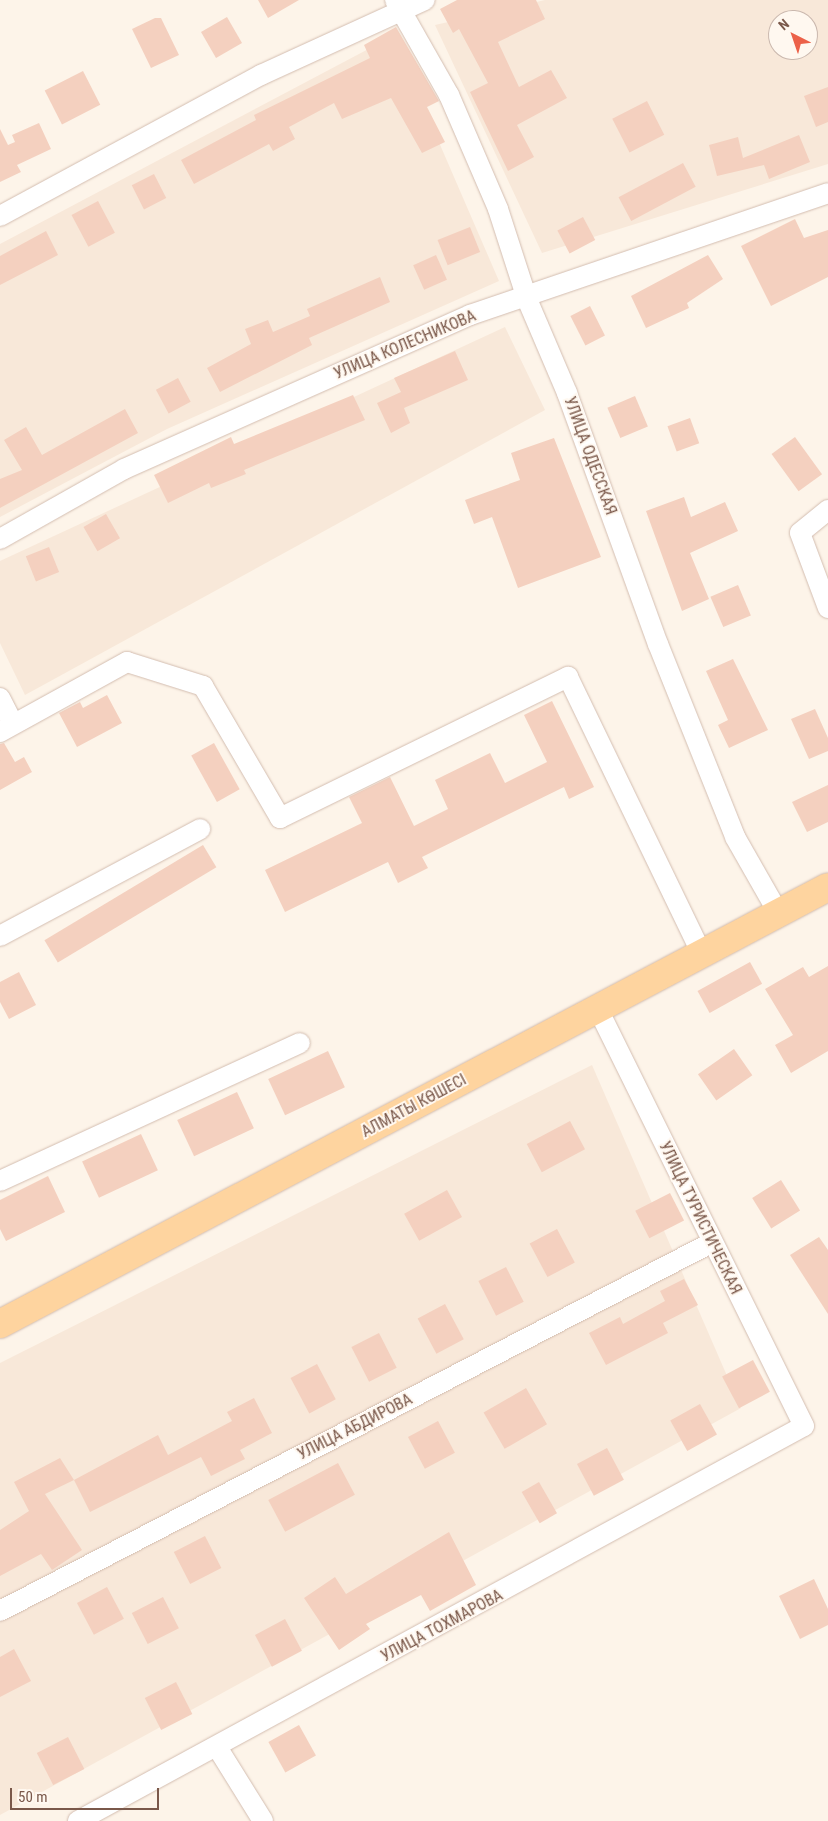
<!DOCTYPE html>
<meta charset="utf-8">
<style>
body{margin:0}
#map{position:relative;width:828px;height:1821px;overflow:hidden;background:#fdf4e9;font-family:"Roboto Condensed",sans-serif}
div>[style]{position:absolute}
.residential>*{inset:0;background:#f8e8d9}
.building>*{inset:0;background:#f4d0bf;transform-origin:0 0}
.roads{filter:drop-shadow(0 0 1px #d3bdb0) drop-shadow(0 0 1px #d3bdb0)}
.minor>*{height:20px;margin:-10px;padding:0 10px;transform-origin:10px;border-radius:10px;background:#fff}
.primary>*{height:28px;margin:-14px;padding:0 14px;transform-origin:14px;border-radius:14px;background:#fed49f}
span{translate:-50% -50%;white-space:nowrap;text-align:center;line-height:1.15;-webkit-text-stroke:4px #fff8f0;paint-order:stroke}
.street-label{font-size:16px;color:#7a584a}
.north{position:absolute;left:768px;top:10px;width:50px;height:50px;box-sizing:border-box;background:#fff8f0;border:1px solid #cab8ae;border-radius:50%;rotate:319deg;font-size:14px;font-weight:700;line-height:20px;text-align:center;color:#7a584a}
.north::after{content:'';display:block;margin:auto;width:18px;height:22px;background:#ec6149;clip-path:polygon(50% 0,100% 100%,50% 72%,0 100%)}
.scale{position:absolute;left:10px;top:1788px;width:149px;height:22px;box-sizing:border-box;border:2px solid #7a584a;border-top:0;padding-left:6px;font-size:15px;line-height:18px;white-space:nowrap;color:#7a584a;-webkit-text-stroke:4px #fff8f0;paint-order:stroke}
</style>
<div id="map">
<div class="residential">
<i style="clip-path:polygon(evenodd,545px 0,828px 0,828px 164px,542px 253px,435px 25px,545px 0,778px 20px,808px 20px,808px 50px,778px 50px,778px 20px)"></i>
<i style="clip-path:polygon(393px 36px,499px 281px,167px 429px,0 517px,0 244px)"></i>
<i style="clip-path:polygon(505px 327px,545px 410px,25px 695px,0 643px,0 561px)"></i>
<i style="clip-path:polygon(592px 1065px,741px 1408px,0 1815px,0 1363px)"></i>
</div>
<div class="building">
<i style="clip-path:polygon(258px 0,299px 0,268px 18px)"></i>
<i style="clip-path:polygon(457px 0,536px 0,545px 19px,498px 42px,519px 87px,551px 70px,567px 98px,517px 125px,534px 157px,508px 171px,470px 92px,488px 83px,459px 29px,453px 33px,440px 9px)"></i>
<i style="left:227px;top:17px;width:30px;height:30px;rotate:60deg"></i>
<i style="clip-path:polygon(155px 18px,161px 18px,179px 55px,151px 68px,132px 29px)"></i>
<i style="clip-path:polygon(396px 27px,439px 101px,427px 107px,445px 142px,422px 153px,391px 98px,342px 119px,334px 103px,289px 127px,295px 139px,273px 151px,269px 144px,194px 184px,181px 160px,256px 120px,254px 115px,370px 58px,364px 45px)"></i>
<i style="left:83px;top:71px;width:38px;height:43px;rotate:63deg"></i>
<i style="clip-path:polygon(828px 87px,828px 122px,816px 127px,804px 96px)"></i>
<i style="left:647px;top:101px;width:38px;height:39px;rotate:63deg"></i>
<i style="clip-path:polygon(39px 123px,51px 149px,17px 165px,21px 172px,0 182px,0 129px,8px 145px,15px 142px,12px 135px)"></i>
<i style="clip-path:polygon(799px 135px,810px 162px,769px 179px,764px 165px,717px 176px,709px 145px,738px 137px,743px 158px)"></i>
<i style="left:683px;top:163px;width:27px;height:73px;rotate:62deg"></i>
<i style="left:154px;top:174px;width:27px;height:25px;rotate:63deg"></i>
<i style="left:98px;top:201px;width:36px;height:30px;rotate:62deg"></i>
<i style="left:583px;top:217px;width:26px;height:29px;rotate:62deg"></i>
<i style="clip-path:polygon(795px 219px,804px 238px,828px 230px,828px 277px,771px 306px,741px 246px)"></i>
<i style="left:470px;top:227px;width:27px;height:35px;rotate:68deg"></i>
<i style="clip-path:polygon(46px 231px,58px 255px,0 285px,0 256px)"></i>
<i style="left:436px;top:255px;width:27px;height:25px;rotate:66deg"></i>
<i style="clip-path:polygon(708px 255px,723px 279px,687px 303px,689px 308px,646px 328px,631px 296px)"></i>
<i style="clip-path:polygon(380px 277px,390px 302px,309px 338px,312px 345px,220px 392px,207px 368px,251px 344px,245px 329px,268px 320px,273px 332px,310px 316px,307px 309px)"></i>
<i style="left:590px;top:306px;width:33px;height:22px;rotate:63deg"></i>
<i style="clip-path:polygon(455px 351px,468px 380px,404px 408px,410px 423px,391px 433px,377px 403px,401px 392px,394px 378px)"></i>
<i style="left:178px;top:378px;width:27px;height:25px;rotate:62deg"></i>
<i style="clip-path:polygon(353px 395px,365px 420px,244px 470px,246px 474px,211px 488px,209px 483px,168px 503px,154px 475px,231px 437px,234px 444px)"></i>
<i style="left:635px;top:396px;width:33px;height:30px;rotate:67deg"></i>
<i style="clip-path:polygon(125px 409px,138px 433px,0 508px,0 479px,22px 470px,4px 440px,26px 427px,42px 455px)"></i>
<i style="left:690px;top:418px;width:27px;height:24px;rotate:70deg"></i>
<i style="left:795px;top:437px;width:46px;height:29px;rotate:54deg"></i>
<i style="clip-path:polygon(554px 438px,601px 557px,518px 588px,492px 517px,474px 524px,465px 500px,520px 480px,511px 453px)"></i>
<i style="clip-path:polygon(684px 497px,691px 517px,725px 502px,738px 531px,690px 553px,709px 599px,682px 611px,646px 511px)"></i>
<i style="left:106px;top:514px;width:28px;height:26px;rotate:60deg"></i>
<i style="left:49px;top:547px;width:27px;height:25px;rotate:68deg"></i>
<i style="left:738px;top:585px;width:33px;height:30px;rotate:67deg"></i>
<i style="clip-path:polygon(733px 659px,768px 730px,729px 748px,718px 725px,728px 720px,706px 671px)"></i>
<i style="clip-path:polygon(107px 695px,122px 723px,77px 747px,59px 713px,80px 702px,83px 708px)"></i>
<i style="clip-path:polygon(552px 701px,594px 787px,569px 799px,564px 787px,422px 857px,428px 868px,398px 883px,388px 862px,285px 912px,265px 870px,362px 823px,349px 797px,390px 777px,414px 826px,448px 809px,435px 780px,490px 753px,505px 783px,547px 762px,524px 715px)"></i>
<i style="clip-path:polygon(815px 709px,828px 738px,828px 751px,809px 759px,791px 719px)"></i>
<i style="clip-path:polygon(4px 743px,15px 762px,24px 757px,32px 772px,0 790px,0 744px)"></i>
<i style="left:214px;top:743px;width:53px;height:26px;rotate:61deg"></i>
<i style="clip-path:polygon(828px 785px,828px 822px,807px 832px,792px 802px)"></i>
<i style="left:203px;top:845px;width:26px;height:185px;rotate:59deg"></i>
<i style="left:750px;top:962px;width:25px;height:60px;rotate:61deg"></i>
<i style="clip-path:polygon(828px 966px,828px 1051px,791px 1073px,775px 1045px,793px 1035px,765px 989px,803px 967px,809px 977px)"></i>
<i style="clip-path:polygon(19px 972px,36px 1005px,9px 1019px,0 1002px,0 982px)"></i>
<i style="left:734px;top:1049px;width:32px;height:44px;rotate:55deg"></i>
<i style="left:328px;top:1051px;width:40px;height:66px;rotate:65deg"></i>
<i style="left:237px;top:1092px;width:40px;height:66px;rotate:65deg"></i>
<i style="left:570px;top:1121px;width:32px;height:49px;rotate:62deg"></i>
<i style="left:141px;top:1134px;width:40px;height:65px;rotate:65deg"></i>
<i style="clip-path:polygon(48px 1176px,65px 1212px,6px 1241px,0 1229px,0 1200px)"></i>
<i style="left:781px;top:1180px;width:36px;height:34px;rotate:58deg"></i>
<i style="left:447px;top:1190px;width:31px;height:49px;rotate:61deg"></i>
<i style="left:670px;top:1193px;width:31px;height:39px;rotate:63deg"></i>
<i style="left:557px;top:1229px;width:38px;height:31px;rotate:62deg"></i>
<i style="clip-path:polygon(819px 1237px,828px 1250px,828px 1314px,790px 1255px)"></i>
<i style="left:506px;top:1267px;width:39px;height:31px;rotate:63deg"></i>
<i style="clip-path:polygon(684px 1279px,698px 1305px,663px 1323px,668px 1333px,606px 1365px,589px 1333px,620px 1317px,623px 1324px,665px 1301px,660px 1291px)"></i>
<i style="left:445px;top:1304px;width:40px;height:31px;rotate:62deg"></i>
<i style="left:379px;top:1333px;width:39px;height:31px;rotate:63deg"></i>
<i style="left:753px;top:1360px;width:36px;height:35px;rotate:62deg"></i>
<i style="left:317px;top:1364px;width:40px;height:30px;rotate:62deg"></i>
<i style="left:526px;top:1388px;width:42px;height:49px;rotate:60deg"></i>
<i style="clip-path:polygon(254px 1398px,272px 1433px,240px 1450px,245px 1459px,211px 1476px,201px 1457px,90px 1512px,74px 1480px,158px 1435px,168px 1455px,232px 1421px,227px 1412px)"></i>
<i style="left:700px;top:1404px;width:35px;height:34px;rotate:61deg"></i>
<i style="left:438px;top:1421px;width:36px;height:34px;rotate:62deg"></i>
<i style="left:607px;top:1448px;width:36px;height:34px;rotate:62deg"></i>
<i style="clip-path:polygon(60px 1458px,74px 1480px,45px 1494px,82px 1550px,52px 1570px,41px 1554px,0 1576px,0 1530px,29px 1511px,14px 1482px)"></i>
<i style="left:338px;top:1463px;width:36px;height:79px;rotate:62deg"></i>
<i style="left:539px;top:1482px;width:36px;height:20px;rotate:60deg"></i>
<i style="clip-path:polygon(449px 1532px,476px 1585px,430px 1611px,421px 1595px,366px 1624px,370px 1629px,339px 1650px,304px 1598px,335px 1577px,346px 1594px)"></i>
<i style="left:205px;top:1536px;width:36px;height:35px;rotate:63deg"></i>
<i style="clip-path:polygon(814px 1579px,828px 1609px,828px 1625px,800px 1639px,779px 1596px)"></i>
<i style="left:107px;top:1587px;width:36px;height:34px;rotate:62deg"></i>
<i style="left:163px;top:1597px;width:35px;height:35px;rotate:63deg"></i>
<i style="left:285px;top:1619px;width:36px;height:34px;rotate:62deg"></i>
<i style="clip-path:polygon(14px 1649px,31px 1681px,0 1697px,0 1657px)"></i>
<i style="left:176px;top:1682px;width:36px;height:35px;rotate:63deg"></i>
<i style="left:299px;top:1725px;width:35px;height:35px;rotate:61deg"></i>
<i style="left:68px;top:1737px;width:36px;height:35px;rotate:63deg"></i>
</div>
<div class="roads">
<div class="minor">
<i style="left:395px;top:0;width:109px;rotate:60.4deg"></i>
<i style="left:449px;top:95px;width:124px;rotate:66.7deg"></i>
<i style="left:498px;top:209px;width:95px;rotate:72.1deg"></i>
<i style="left:527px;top:299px;width:102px;rotate:66.9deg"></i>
<i style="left:567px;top:393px;width:267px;rotate:70.1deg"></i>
<i style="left:658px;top:644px;width:208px;rotate:68.2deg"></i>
<i style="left:735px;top:837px;width:89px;rotate:60.3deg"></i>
<i style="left:0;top:216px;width:297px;rotate:-28.4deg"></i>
<i style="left:261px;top:75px;width:180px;rotate:-24.6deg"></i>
<i style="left:828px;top:510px;width:36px;rotate:141deg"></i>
<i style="left:800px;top:533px;width:80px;rotate:69.5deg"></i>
<i style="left:0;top:539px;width:142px;rotate:-29.4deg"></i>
<i style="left:124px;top:469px;width:379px;rotate:-24deg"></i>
<i style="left:470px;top:315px;width:378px;rotate:-18.8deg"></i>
<i style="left:0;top:698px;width:29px;rotate:63deg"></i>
<i style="left:0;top:732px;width:145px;rotate:-28.9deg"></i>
<i style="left:127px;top:662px;width:80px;rotate:17.5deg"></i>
<i style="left:203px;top:686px;width:153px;rotate:59.7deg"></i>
<i style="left:280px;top:818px;width:321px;rotate:-26.1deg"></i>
<i style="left:568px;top:677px;width:308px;rotate:64.2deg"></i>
<i style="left:0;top:936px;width:227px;rotate:-28.1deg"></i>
<i style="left:0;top:1181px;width:330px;rotate:-24.7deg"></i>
<i style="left:0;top:1611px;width:801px;rotate:-27.37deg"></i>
<i style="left:217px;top:1747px;width:87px;rotate:58.1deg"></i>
<i style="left:78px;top:1821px;width:826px;rotate:-28.55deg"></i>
<i style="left:804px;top:1426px;width:465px;rotate:-116.3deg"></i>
</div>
<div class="primary">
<i style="left:0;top:1324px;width:936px;rotate:-27.82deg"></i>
</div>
</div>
<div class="street-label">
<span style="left:405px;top:345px;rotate:-23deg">УЛИЦА КОЛЕСНИКОВА</span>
<span style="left:590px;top:456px;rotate:70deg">УЛИЦА ОДЕССКАЯ</span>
<span style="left:414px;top:1106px;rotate:-28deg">АЛМАТЫ КӨШЕСІ</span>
<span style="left:700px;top:1218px;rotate:64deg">УЛИЦА ТУРИСТИЧЕСКАЯ</span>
<span style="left:355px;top:1427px;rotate:-27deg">УЛИЦА АБДИРОВА</span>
<span style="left:442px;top:1626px;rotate:-28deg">УЛИЦА ТОХМАРОВА</span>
</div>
<div class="north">N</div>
<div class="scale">50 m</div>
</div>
